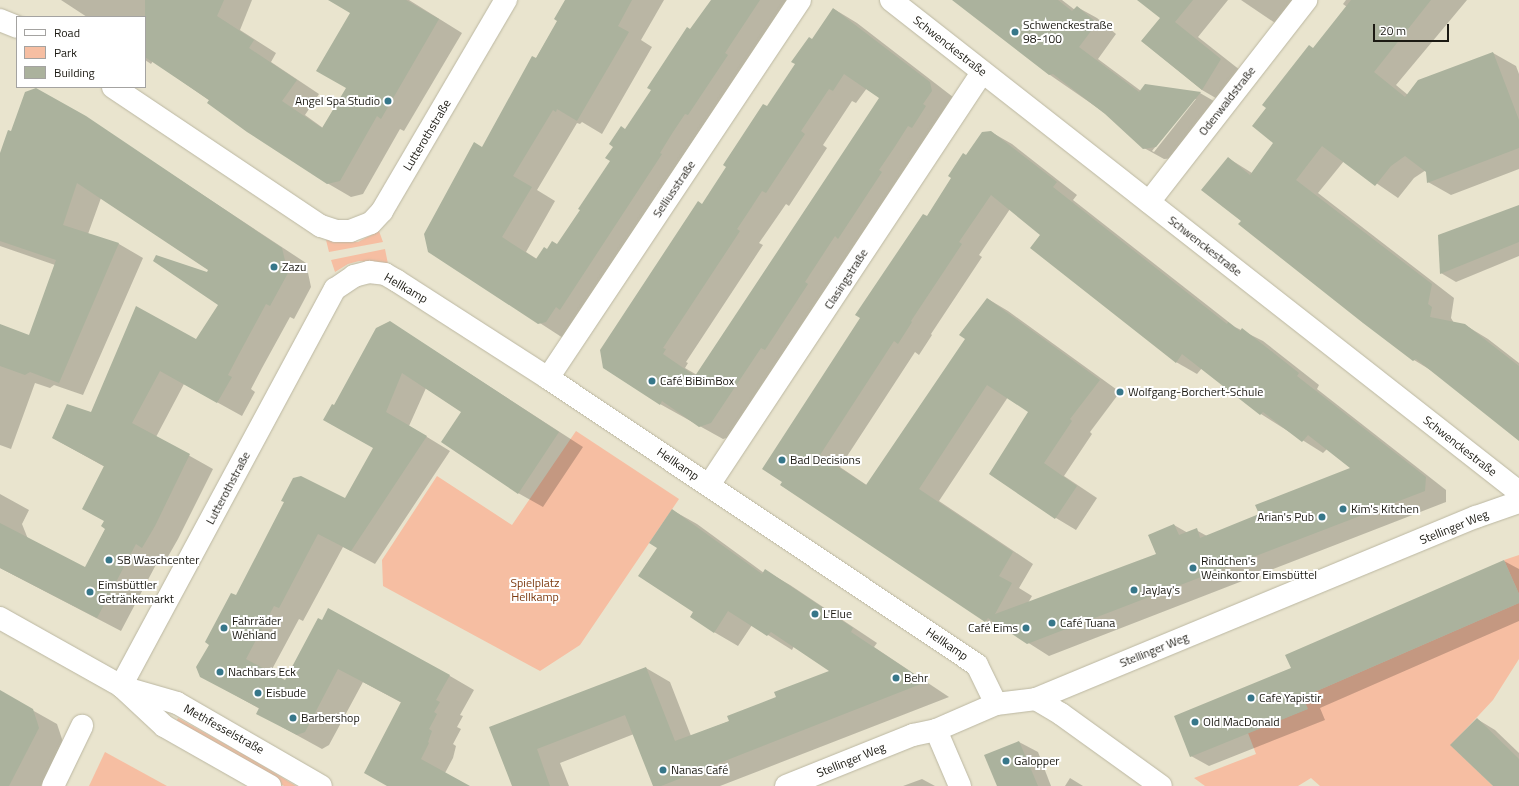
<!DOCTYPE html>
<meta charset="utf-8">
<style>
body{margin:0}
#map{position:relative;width:1519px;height:786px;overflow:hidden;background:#e9e4ce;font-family:"Titillium Web",sans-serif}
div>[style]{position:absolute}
.green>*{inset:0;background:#f6bea2}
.shadow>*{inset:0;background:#0003}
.building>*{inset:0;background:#abb29d}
.roads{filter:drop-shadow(0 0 1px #bbb7a1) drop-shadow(0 0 1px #bbb7a1)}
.minor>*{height:22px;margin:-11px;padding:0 11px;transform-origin:11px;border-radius:11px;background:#fff}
.dots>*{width:11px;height:11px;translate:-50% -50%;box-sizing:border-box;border:2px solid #fff;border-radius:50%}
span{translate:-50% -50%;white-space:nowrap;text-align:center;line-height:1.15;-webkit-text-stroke:4px #fff;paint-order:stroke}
.poi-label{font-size:12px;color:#1c1a13}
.left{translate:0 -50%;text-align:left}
.right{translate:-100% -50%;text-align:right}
.street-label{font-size:12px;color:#1c1a13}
.park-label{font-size:12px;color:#7d3b11}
.legend{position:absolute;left:16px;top:16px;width:130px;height:72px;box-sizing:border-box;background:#fff;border:1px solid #a4a3a1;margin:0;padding:5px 7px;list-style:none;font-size:12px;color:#1c1a13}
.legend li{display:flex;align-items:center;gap:8px;height:20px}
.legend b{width:20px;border:1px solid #a4a3a1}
.scale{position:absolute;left:1373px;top:24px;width:76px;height:18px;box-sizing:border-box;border:2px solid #1c1a13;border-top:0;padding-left:5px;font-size:12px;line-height:14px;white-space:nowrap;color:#1c1a13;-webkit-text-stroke:3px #fff;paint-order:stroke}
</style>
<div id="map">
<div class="green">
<i style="clip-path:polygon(379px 231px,383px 242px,329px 252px,326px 240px,358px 242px)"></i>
<i style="clip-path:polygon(385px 249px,388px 264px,359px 261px,348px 264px,335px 272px,331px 260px)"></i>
<i style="clip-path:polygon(576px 431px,679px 499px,580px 645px,540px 671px,383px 586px,382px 560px,437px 476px,512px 525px)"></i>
<i style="clip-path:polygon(1519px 555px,1519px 594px,1504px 560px)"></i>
<i style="clip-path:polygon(1519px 603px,1519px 659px,1493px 700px,1451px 745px,1493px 786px,1320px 786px,1311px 778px,1298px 786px,1205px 786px,1194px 778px,1256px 754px,1248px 733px,1307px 709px,1303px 697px)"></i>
<i style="clip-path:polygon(178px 718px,248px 757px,296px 786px,284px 786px,175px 724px)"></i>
<i style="clip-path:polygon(105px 752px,167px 786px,89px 786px)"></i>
</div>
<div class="shadow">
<i style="clip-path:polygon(61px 0,252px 0,240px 30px,276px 53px,271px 62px,319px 94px,305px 115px,323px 128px,347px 88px,352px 13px,330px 0,409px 0,462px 33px,404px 131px,400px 129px,363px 194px,351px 197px,327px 183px,153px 61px,151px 64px,145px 60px,145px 17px,87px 17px)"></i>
<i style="clip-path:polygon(566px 0,664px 0,641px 40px,652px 47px,602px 134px,582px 122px,580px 124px,577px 123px,537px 190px,555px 201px,526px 252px,537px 259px,558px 245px,582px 210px,612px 161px,626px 130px,712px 0,793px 0,563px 338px,429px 251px,483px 149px,558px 21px)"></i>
<i style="clip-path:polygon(evenodd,954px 0,1062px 0,1075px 10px,1077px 7px,1097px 18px,1116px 34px,1098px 59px,1141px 91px,1145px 85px,1200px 93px,1219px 104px,1176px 158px,1164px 159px,1144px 148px,1105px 113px,1050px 75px,954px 0,1194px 99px,1196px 99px,1154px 152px,1152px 151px,1194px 99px)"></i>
<i style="clip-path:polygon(1139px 0,1228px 0,1198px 37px,1245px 74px,1226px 104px,1202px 90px,1142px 41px,1161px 18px)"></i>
<i style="clip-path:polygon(1241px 0,1309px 0,1281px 27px)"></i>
<i style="clip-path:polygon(1346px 0,1467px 0,1396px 85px,1408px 95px,1493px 53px,1516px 66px,1519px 74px,1519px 169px,1451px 195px,1428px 182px,1426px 170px,1414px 178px,1398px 198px,1344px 161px,1318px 193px,1454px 298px,1451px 318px,1454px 323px,1465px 325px,1488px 339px,1519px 363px,1519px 440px,1437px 374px,1414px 360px,1239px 224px,1242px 221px,1228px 158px,1252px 173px,1274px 143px,1314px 49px,1347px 7px,1343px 4px)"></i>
<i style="clip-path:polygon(evenodd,834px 9px,857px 23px,953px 97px,954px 104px,734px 436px,723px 439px,660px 404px,604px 368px,703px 205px,834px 9px,867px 88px,881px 98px,697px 375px,685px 368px,688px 363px,686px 362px,763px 245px,759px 243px,786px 204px,789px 206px,827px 148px,823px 145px,852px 101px,856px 103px,867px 88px)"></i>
<i style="clip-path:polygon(85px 117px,306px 263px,311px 287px,294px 319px,290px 317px,262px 368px,251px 389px,255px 392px,242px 416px,184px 384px,156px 437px,213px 469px,178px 539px,166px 560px,160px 557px,121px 631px,0 568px,0 494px,29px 510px,22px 524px,28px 539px,85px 569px,106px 528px,105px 467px,53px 438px,196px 341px,219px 305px,207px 274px,209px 270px,101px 198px,88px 234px,119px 244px,143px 258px,83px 395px,54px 385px,50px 388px,35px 383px,11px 449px,0 445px,0 326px,30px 336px,55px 265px,0 246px,0 156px)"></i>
<i style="clip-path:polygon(evenodd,991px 132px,1012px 144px,1077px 195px,1073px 200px,1235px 327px,1263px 341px,1319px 385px,1317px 389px,1446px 490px,1446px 502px,1049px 656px,1008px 630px,1006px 633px,986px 621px,781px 485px,927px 217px,966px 156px,991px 132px,1010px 209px,1042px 234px,1176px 362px,1197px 374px,1202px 368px,1261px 414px,1323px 453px,1327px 449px,1352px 469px,1260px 515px,1207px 536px,1196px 530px,1188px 533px,1174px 525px,1157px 555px,1028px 603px,1032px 596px,1019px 588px,1033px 564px,939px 501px,1008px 397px,1030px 412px,1056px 518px,1076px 530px,1097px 498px,1064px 476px,1092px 434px,1090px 432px,1120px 392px,1008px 311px,988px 299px,966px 339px,868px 486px,840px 467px,915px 352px,919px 355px,932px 335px,931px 334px,982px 257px,979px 255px,1010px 209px)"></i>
<i style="clip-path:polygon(1519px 206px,1519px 256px,1456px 282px,1441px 273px)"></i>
<i style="clip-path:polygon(390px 322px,583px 447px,543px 507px,518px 493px,462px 412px,426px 388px,409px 426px,450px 451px,375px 564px,343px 547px,303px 621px,299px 619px,270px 673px,286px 681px,329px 610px,450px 676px,474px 690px,460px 715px,463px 716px,457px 727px,461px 729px,453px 744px,456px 746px,453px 758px,445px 773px,468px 786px,388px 786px,402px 703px,363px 682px,329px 745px,322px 749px,282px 727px,260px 709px,226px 690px,236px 597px,345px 500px,374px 448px,335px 406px)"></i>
<i style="clip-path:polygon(672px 510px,697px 524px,764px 573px,766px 571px,790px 585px,877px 643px,874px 647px,949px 697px,720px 786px,654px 786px,634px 734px,560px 763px,569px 786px,513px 786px,491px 727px,646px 668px,670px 682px,691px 736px,730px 721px,832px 671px,794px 646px,792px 650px,752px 625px,738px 646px,714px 632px,694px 612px,659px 548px)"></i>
<i style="clip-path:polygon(1504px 561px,1519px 569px,1519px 621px,1320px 708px,1325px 720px,1209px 766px,1191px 756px,1293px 669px)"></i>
<i style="clip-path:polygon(0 692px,57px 724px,63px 742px,41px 786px,0 786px)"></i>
<i style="clip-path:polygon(1477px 719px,1495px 730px,1519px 753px,1519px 786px,1494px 786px)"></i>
<i style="clip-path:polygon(1019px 742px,1038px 752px,1051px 786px,998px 786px)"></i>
<i style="clip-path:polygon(1070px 778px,1083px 786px,1065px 786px)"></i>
<i style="clip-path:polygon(922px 779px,935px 786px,903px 786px)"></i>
</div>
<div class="building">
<i style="clip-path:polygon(145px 0,224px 0,217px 16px,254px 40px,249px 48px,297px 80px,282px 101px,322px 128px,346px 88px,316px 71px,350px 13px,328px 0,406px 0,439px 19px,381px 119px,377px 116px,340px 181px,327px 184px,247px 132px,207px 103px,209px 100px,145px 57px)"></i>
<i style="clip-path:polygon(565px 0,632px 0,618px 26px,629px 32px,577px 121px,557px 109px,556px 112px,553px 110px,513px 176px,532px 187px,502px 237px,536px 259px,544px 247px,547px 249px,552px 241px,557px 244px,580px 210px,578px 209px,610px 161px,605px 158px,613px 147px,609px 144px,621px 126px,625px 129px,651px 90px,647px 88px,687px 27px,690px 29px,711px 0,760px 0,725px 53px,728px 55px,688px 115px,685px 114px,673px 132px,660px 153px,662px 154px,560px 310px,556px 307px,546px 322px,538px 324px,428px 252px,424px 234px,474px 142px,482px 147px,532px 56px,536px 58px,557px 21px,554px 19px)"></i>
<i style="clip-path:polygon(952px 0,1058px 0,1072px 11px,1077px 6px,1097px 23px,1079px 47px,1139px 92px,1145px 84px,1201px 92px,1156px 147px,1143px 149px,1105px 114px,1053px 74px,1049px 75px)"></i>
<i style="clip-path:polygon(1137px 0,1193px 0,1175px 22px,1221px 59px,1202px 90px,1141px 41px,1160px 18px)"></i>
<i style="clip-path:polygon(1351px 0,1431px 0,1374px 72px,1405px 97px,1418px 80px,1493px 52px,1519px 120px,1519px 148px,1427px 183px,1426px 172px,1405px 156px,1391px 166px,1375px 186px,1322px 146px,1296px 180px,1432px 284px,1428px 304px,1432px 307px,1430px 317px,1465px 324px,1519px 366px,1519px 441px,1416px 359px,1413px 361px,1363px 323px,1238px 224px,1241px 221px,1201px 190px,1228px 157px,1250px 175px,1273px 143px,1252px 126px,1266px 108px,1262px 105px,1309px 45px,1313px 48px)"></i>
<i style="clip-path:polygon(evenodd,833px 8px,930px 82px,932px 91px,923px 104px,926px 106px,912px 128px,908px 126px,894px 148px,879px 170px,882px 172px,838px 239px,835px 236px,805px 282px,808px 284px,765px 350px,761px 348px,711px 423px,699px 427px,662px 401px,660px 405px,603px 368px,600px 350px,698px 201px,702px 204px,713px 187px,726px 167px,723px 165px,763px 104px,767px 106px,795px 64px,791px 62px,809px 37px,812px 39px,833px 8px,844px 74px,879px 98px,695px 376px,663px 354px,666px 349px,663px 348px,740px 231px,737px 229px,749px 211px,762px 191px,766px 193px,805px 134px,801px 131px,829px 89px,833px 91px,844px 74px)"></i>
<i style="clip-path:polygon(36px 88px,86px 116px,282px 248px,288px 273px,270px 306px,266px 304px,239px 354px,228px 375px,232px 377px,217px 403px,160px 371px,132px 423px,190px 454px,155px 526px,142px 548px,136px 544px,97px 618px,0 568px,0 523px,85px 567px,105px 529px,101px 526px,104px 521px,82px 509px,104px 466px,52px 438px,67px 404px,91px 412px,136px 306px,196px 339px,218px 305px,153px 261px,156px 255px,207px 272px,208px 270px,77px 183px,63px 225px,119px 243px,59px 383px,30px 372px,25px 375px,0 366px,0 324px,29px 335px,56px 260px,0 241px,0 153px,8px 130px,11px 131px,25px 92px)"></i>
<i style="clip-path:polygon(evenodd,991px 131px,1057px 182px,1053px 187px,1227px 324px,1228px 322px,1240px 331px,1242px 328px,1299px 373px,1297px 376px,1426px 477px,1425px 491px,1027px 644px,988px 618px,985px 622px,780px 485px,782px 482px,762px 469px,860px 318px,855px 315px,923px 214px,927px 216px,951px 178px,948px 176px,963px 153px,966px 155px,982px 132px,991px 131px,991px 195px,1040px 235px,1030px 248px,1176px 363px,1182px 354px,1260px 415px,1263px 412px,1302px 442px,1308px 435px,1350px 468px,1255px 505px,1259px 514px,1200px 538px,1197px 528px,1179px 535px,1174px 524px,1148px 535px,1156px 554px,995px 614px,1012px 583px,999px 576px,1013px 552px,919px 489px,987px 385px,1028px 412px,989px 474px,1055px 519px,1077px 486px,1044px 463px,1072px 421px,1070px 419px,1100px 380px,987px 298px,959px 335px,965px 339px,866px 485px,820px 455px,894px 341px,898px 344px,912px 322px,911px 321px,962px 244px,959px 242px,991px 195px)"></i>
<i style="clip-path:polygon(1519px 205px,1519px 242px,1440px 274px,1438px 235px)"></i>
<i style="clip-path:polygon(390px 321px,559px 432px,518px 494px,441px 442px,461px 412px,402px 373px,386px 412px,427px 436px,351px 551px,318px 534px,279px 608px,274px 606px,246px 659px,285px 680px,318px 618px,322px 620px,328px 608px,450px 675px,436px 700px,440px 702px,434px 712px,437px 714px,429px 729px,432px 731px,428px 742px,429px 743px,421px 759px,470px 786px,387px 786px,364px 773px,401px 702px,338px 669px,305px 732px,297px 735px,256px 714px,259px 708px,200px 677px,196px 667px,209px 645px,205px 642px,231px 593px,236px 595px,284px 502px,281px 501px,293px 478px,301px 476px,345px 498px,373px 448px,323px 420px,332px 404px,334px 405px,376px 328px)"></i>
<i style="clip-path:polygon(672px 509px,762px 574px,765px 569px,853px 628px,851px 632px,926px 682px,661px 786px,653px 786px,625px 715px,537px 749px,550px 786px,512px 786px,489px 727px,646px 667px,675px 741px,729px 721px,727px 716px,776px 697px,774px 692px,829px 671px,771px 632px,767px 636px,728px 611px,714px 633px,690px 617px,693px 612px,638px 576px,657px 548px,649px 543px)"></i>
<i style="clip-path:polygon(1504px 560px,1519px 594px,1519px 603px,1303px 697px,1308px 709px,1190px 757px,1174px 716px,1291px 668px,1285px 655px)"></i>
<i style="clip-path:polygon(0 690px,33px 709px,39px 728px,9px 786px,0 786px)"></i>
<i style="clip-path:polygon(1477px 718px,1519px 759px,1519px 786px,1493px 786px,1450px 745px)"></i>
<i style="clip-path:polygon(1019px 741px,1038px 786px,997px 786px,984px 755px)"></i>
</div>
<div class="roads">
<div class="minor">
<i style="left:891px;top:0;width:798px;rotate:38.08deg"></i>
<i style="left:0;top:20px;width:18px;rotate:22deg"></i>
<i style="left:113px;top:87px;width:250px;rotate:33.8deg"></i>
<i style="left:321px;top:226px;width:16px;rotate:18deg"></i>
<i style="left:336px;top:231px;width:14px"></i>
<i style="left:350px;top:231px;width:22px;rotate:-21deg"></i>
<i style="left:371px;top:223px;width:16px;rotate:-47deg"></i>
<i style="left:382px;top:211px;width:245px;rotate:-59.6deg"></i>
<i style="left:1149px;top:202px;width:256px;rotate:-52.1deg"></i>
<i style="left:548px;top:378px;width:454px;rotate:-56.3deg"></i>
<i style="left:709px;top:485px;width:495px;rotate:-56.5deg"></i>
<i style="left:0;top:618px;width:139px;rotate:29.3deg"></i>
<i style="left:121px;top:686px;width:59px;rotate:42.9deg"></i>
<i style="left:164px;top:726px;width:122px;rotate:29.5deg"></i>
<i style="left:121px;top:686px;width:451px;rotate:-61.7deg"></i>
<i style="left:335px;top:289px;width:23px;rotate:-34deg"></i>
<i style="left:354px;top:276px;width:16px;rotate:-15deg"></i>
<i style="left:369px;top:272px;width:16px;rotate:7deg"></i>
<i style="left:385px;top:274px;width:14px;rotate:30deg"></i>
<i style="left:397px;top:281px;width:179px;rotate:32.7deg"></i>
<i style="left:548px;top:378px;width:516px;rotate:33.78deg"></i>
<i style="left:977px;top:665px;width:43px;rotate:64deg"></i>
<i style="left:122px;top:687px;width:57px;rotate:16.2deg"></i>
<i style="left:177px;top:703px;width:166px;rotate:30deg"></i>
<i style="left:1036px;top:699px;width:29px;rotate:31deg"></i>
<i style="left:1061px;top:714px;width:123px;rotate:35.8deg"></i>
<i style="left:936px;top:730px;width:61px;rotate:66.8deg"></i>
<i style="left:53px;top:786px;width:67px;rotate:-64.2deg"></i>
<i style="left:786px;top:786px;width:137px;rotate:-21.9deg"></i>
<i style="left:913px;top:735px;width:24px;rotate:-12deg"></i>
<i style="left:936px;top:730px;width:65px;rotate:-23.4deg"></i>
<i style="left:996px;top:704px;width:40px;rotate:-7.1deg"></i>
<i style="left:1036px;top:699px;width:476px;rotate:-22.5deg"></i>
<i style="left:1476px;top:517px;width:46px;rotate:-19.2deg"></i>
</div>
</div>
<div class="dots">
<i style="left:1015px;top:32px;background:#37778a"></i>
<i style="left:388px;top:101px;background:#37778a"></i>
<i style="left:274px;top:267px;background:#37778a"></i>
<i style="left:652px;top:381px;background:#37778a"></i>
<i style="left:1120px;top:392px;background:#37778a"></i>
<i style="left:782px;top:460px;background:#37778a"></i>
<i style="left:1343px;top:509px;background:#37778a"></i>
<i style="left:1322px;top:517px;background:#37778a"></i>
<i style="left:109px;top:560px;background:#37778a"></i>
<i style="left:1193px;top:568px;background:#37778a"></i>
<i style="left:1134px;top:590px;background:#37778a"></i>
<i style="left:90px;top:592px;background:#37778a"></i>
<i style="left:815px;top:614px;background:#37778a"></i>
<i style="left:1052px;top:623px;background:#37778a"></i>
<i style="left:224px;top:628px;background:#37778a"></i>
<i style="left:1026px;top:628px;background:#37778a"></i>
<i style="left:220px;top:672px;background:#37778a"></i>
<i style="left:896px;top:678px;background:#37778a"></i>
<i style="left:258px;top:693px;background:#37778a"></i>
<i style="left:1251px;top:698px;background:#37778a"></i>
<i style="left:293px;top:718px;background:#37778a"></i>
<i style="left:1195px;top:722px;background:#37778a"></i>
<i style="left:1006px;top:761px;background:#37778a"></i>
<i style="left:663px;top:770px;background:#37778a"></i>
</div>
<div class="poi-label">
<span class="left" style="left:1023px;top:32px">Schwenckestraße<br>98-100</span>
<span class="right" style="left:380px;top:101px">Angel Spa Studio</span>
<span class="left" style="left:282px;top:267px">Zazu</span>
<span class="left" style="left:660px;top:381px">Café BiBimBox</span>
<span class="left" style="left:1128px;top:392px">Wolfgang-Borchert-Schule</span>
<span class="left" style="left:790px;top:460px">Bad Decisions</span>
<span class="left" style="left:1351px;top:509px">Kim's Kitchen</span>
<span class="right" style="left:1314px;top:517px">Arian's Pub</span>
<span class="left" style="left:117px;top:560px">SB Waschcenter</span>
<span class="left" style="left:1201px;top:568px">Rindchen's<br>Weinkontor Eimsbüttel</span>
<span class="left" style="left:98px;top:592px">Eimsbüttler<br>Getränkemarkt</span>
<span class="left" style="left:1142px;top:590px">JayJay's</span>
<span class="left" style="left:823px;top:614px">L'Elue</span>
<span class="left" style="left:232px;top:628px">Fahrräder<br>Wehland</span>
<span class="left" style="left:1060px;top:623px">Café Tuana</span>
<span class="right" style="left:1018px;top:628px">Café Eims</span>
<span class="left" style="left:228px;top:672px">Nachbars Eck</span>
<span class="left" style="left:904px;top:678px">Behr</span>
<span class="left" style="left:266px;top:693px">Eisbude</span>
<span class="left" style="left:1259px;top:698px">Cafe Yapistir</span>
<span class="left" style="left:301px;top:718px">Barbershop</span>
<span class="left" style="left:1203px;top:722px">Old MacDonald</span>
<span class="left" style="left:1014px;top:761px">Galopper</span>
<span class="left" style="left:671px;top:770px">Nanas Café</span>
</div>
<div class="street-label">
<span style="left:950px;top:46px;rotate:38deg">Schwenckestraße</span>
<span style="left:1227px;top:101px;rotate:-52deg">Odenwaldstraße</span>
<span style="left:427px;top:135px;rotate:-59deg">Lutterothstraße</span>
<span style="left:674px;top:189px;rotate:-56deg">Selliusstraße</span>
<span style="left:1205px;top:246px;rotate:38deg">Schwenckestraße</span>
<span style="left:846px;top:279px;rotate:-57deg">Clasingstraße</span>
<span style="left:406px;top:288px;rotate:30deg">Hellkamp</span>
<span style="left:1460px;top:446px;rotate:38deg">Schwenckestraße</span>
<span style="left:678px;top:464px;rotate:34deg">Hellkamp</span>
<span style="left:228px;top:488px;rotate:-62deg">Lutterothstraße</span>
<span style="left:1454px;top:527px;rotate:-22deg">Stellinger Weg</span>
<span style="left:947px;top:644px;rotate:34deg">Hellkamp</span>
<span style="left:1154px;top:650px;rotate:-22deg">Stellinger Weg</span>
<span style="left:224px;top:729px;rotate:29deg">Methfesselstraße</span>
<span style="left:851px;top:760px;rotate:-22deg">Stellinger Weg</span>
</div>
<div class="park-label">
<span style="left:535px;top:590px">Spielplatz<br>Hellkamp</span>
</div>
<ul class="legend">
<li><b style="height:5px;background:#fff"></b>Road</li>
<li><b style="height:11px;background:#f6bea2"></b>Park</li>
<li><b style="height:11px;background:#abb29d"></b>Building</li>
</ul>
<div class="scale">20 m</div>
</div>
